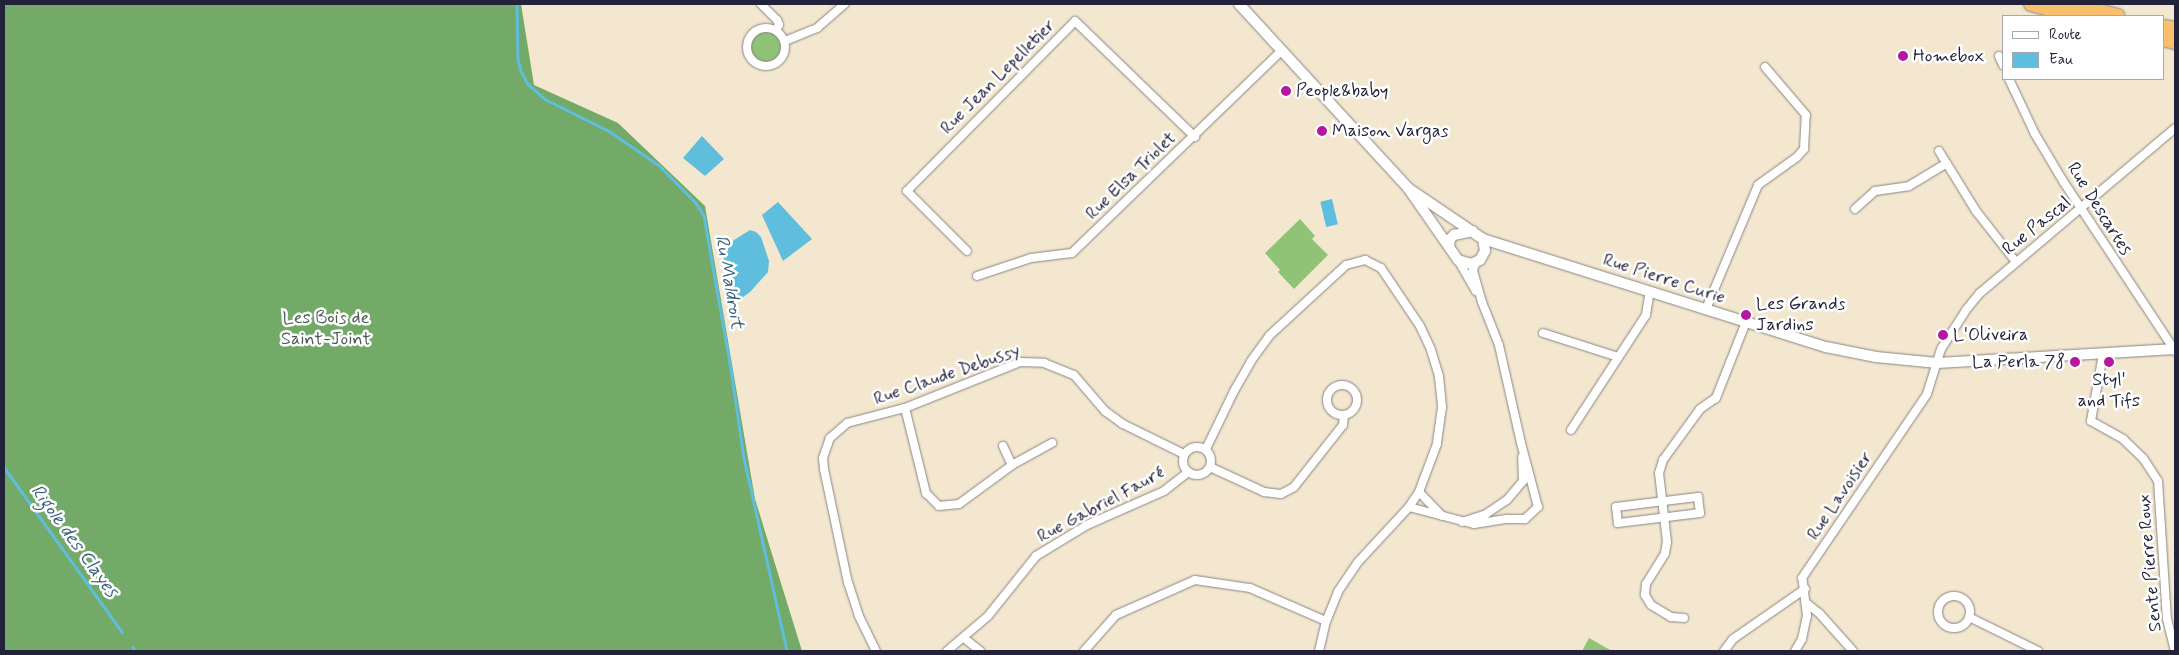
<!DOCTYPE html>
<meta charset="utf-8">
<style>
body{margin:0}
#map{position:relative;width:2179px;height:655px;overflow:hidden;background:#f3e7cf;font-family:Mynerve,sans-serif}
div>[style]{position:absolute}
.green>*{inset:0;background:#8fc476}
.round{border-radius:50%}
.forest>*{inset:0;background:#73aa67}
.water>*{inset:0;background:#5fbddd;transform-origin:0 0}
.stream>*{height:2.5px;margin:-1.25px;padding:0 1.25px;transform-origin:1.25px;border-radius:1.25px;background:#5fbddd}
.roads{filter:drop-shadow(0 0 1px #8a8485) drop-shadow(0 0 1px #8a8485)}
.minor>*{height:8px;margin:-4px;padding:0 4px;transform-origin:4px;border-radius:4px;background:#fff}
.minor>.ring{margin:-4px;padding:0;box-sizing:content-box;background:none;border:8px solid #fff;border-radius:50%}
.tertiary>*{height:10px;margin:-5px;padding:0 5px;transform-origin:5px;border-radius:5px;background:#fff}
.trunk>*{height:14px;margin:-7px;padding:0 7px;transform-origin:7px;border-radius:7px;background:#f9bf6d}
.dots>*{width:14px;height:14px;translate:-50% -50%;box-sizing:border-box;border:2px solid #fff;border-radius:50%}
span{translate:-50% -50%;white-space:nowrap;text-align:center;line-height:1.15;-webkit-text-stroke:5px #fff;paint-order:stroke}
.poi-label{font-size:18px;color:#22223b}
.left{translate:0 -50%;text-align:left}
.right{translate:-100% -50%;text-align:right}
.street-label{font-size:18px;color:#22223b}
.park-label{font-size:18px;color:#485b50}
.water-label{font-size:19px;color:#3a607c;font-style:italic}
.frame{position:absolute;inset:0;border:5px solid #22223b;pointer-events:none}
.legend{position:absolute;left:2002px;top:15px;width:162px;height:65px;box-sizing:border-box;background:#fff;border:1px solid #a7a7b1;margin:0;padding:6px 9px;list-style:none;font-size:15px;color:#22223b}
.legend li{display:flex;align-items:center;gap:10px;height:25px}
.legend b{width:25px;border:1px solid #a7a7b1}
</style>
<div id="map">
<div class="green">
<i class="round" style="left:751px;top:32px;width:30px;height:30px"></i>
<i style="clip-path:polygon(1300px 219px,1315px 236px,1312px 239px,1328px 255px,1294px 289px,1278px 272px,1280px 270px,1265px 253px)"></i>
<i style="clip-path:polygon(1589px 638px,1612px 651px,1582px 651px)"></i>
</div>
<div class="forest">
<i style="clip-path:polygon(4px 4px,521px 4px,534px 85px,618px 123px,705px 206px,755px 499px,802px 651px,4px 651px)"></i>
</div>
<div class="water">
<i style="clip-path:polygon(702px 136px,724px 159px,705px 176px,683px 158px)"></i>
<i style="left:1332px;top:199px;width:26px;height:12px;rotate:77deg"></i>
<i style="clip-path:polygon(778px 202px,812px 239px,783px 261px,762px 215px)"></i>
<i style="clip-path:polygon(750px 230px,756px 232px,761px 237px,769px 261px,768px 272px,750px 292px,743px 297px,738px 297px,729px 287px,723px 263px,724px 255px,734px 240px)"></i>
</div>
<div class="stream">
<i style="left:517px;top:4px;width:55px;rotate:89deg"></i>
<i style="left:518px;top:59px;width:12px;rotate:76deg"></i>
<i style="left:521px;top:71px;width:15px;rotate:62deg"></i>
<i style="left:528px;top:84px;width:23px;rotate:41deg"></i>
<i style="left:545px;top:99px;width:72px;rotate:26.6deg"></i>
<i style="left:609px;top:131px;width:62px;rotate:34.5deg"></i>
<i style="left:660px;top:166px;width:52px;rotate:45.8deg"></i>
<i style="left:696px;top:203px;width:15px;rotate:58deg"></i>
<i style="left:704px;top:216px;width:155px;rotate:80deg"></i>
<i style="left:731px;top:369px;width:90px;rotate:81.7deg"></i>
<i style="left:744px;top:458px;width:198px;rotate:77.4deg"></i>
<i style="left:4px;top:467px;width:203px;rotate:54.4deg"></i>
<i style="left:133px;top:647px;width:4px;rotate:63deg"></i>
</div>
<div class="roads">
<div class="minor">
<i style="left:761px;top:4px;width:23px;rotate:45deg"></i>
<i style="left:777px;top:20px;width:5px;rotate:68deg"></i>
<i style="left:779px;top:25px;width:6px;rotate:121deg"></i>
<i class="ring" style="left:747px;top:28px;width:30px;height:30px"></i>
<i style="left:785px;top:41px;width:35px;rotate:-22deg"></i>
<i style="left:817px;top:28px;width:37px;rotate:-41deg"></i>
<i style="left:1999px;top:56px;width:10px;rotate:66deg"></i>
<i style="left:2009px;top:79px;width:61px;rotate:64.7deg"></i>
<i style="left:2035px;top:134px;width:55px;rotate:59.2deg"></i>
<i style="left:2063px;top:181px;width:204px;rotate:56.6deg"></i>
<i style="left:1939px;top:151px;width:70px;rotate:58.3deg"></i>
<i style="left:1976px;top:211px;width:65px;rotate:51.9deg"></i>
<i style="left:1855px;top:209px;width:27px;rotate:-42deg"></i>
<i style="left:1875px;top:191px;width:34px;rotate:-8deg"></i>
<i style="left:1909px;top:186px;width:44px;rotate:-31.2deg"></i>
<i style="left:967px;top:251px;width:85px;rotate:-135deg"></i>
<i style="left:907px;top:191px;width:239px;rotate:-45.3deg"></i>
<i style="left:1075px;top:21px;width:167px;rotate:44deg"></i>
<i style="left:1458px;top:260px;width:36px;rotate:60deg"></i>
<i style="left:977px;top:276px;width:57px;rotate:-18.4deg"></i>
<i style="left:1031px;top:258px;width:41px;rotate:-7deg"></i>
<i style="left:1072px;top:253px;width:291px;rotate:-44deg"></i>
<i style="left:1706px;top:309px;width:134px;rotate:-67.2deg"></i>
<i style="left:1758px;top:185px;width:48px;rotate:-35.7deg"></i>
<i style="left:1797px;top:157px;width:11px;rotate:-49deg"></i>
<i style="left:1804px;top:149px;width:34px;rotate:-87deg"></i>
<i style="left:1806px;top:115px;width:63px;rotate:-130.5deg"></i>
<i style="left:1543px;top:333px;width:79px;rotate:17.7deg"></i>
<i style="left:2103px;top:354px;width:68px;rotate:100.2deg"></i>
<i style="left:2091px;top:421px;width:37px;rotate:29deg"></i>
<i style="left:2123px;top:439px;width:28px;rotate:44deg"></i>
<i style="left:2143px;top:458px;width:27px;rotate:57deg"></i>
<i style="left:2158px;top:481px;width:138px;rotate:86.3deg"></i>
<i style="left:2167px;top:619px;width:33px;rotate:76deg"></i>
<i class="ring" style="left:1327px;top:385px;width:22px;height:22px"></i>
<i style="left:905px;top:408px;width:88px;rotate:76.1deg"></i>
<i style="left:926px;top:493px;width:18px;rotate:45deg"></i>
<i style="left:939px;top:506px;width:20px;rotate:-6deg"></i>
<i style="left:959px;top:504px;width:66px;rotate:-36.3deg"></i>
<i style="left:1012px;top:465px;width:46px;rotate:-28.8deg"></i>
<i style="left:1571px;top:430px;width:137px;rotate:-56.9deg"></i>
<i style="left:1646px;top:315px;width:24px;rotate:-81deg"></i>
<i style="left:1003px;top:446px;width:21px;rotate:65deg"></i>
<i class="ring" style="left:1183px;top:447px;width:20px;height:20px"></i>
<i style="left:1206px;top:449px;width:64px;rotate:-64.2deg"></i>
<i style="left:1234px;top:391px;width:34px;rotate:-60deg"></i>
<i style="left:1251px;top:361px;width:32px;rotate:-54deg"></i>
<i style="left:1270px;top:335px;width:103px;rotate:-42.6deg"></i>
<i style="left:1346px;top:265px;width:20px;rotate:-15deg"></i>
<i style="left:1365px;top:260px;width:18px;rotate:27deg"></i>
<i style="left:1381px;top:268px;width:70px;rotate:56.1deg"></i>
<i style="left:1420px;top:326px;width:26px;rotate:65deg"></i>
<i style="left:1431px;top:350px;width:28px;rotate:73deg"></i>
<i style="left:1439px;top:377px;width:30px;rotate:84deg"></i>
<i style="left:1442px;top:407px;width:37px;rotate:98deg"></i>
<i style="left:1437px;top:444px;width:51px;rotate:110.6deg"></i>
<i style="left:1419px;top:492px;width:18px;rotate:124deg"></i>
<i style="left:1409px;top:507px;width:75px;rotate:132.8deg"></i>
<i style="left:1358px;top:562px;width:36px;rotate:124deg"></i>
<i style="left:1338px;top:592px;width:31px;rotate:112deg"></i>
<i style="left:1326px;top:621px;width:31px;rotate:103deg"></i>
<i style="left:1210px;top:467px;width:60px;rotate:24.8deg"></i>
<i style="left:1264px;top:492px;width:17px;rotate:7deg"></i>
<i style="left:1281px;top:494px;width:15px;rotate:-28deg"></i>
<i style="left:1294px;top:487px;width:79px;rotate:-51.7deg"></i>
<i style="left:1343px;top:425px;width:10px;rotate:-84deg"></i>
<i style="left:1419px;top:492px;width:33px;rotate:46deg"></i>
<i style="left:1698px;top:497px;width:16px;rotate:83deg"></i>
<i style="left:1700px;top:513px;width:83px;rotate:173deg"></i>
<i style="left:1618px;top:523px;width:16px;rotate:-97deg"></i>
<i style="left:1616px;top:507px;width:83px;rotate:-7deg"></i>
<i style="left:1409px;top:507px;width:67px;rotate:14.7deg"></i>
<i style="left:1474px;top:524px;width:33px;rotate:-9deg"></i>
<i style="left:1507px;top:519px;width:18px"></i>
<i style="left:1525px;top:519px;width:18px;rotate:-43deg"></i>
<i style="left:1538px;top:507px;width:66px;rotate:-104.9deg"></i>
<i style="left:1521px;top:443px;width:100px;rotate:-102.7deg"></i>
<i style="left:1499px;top:345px;width:46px;rotate:-111.6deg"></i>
<i style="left:1482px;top:302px;width:33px;rotate:-106deg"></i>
<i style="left:1473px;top:270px;width:9px;rotate:-69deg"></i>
<i style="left:1462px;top:522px;width:25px;rotate:-18deg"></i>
<i style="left:1486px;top:514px;width:25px;rotate:-34deg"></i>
<i style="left:1507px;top:500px;width:25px;rotate:-50deg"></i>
<i style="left:1523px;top:481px;width:24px;rotate:-92deg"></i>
<i class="ring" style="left:1938px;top:596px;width:24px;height:24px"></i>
<i style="left:1806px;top:603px;width:16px;rotate:38deg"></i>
<i style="left:1819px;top:613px;width:51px;rotate:48.2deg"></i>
<i style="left:1969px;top:617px;width:77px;rotate:26.2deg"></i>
<i style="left:1684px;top:618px;width:13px;rotate:-176deg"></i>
<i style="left:1671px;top:617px;width:23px;rotate:-149deg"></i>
<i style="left:1651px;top:605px;width:12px;rotate:-121deg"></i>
<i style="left:1645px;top:595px;width:11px;rotate:-85deg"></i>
<i style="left:1646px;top:584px;width:36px;rotate:-58deg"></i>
<i style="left:1665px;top:553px;width:11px;rotate:-80deg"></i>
<i style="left:1667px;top:542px;width:69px;rotate:-96.6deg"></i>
<i style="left:1659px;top:473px;width:14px;rotate:-73deg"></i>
<i style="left:1663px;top:460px;width:63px;rotate:-54deg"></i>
<i style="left:1700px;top:409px;width:19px;rotate:-35deg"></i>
<i style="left:1716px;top:398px;width:82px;rotate:-68.5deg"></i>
<i style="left:964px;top:638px;width:21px;rotate:39deg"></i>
<i style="left:876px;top:651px;width:39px;rotate:-116deg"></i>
<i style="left:859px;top:616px;width:35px;rotate:-108deg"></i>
<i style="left:848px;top:583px;width:116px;rotate:-101.9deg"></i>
<i style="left:824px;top:469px;width:11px;rotate:-95deg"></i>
<i style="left:823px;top:458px;width:21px;rotate:-71deg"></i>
<i style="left:830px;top:438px;width:23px;rotate:-41deg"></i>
<i style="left:847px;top:423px;width:60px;rotate:-14.5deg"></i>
<i style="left:905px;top:408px;width:124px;rotate:-21.8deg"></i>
<i style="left:1020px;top:362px;width:24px;rotate:2deg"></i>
<i style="left:1044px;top:363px;width:32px;rotate:22deg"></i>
<i style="left:1074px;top:375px;width:48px;rotate:49.3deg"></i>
<i style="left:1105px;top:411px;width:22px;rotate:36deg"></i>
<i style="left:1123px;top:424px;width:68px;rotate:26.2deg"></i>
<i style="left:947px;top:651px;width:54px;rotate:-40.5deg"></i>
<i style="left:988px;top:616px;width:77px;rotate:-51.3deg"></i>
<i style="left:1036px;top:556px;width:60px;rotate:-31.3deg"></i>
<i style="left:1087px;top:525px;width:84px;rotate:-23.8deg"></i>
<i style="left:1164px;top:491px;width:31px;rotate:-38deg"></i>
<i style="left:1084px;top:651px;width:48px;rotate:-48.4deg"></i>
<i style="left:1116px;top:615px;width:86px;rotate:-23.9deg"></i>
<i style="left:1195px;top:580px;width:56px;rotate:8.3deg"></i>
<i style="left:1250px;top:588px;width:83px;rotate:23.5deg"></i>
<i style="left:1724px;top:651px;width:15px;rotate:-53deg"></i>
<i style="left:1733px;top:639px;width:88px;rotate:-34.8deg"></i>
<i style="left:1795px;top:651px;width:14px;rotate:-60deg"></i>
<i style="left:1802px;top:639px;width:24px;rotate:-78deg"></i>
<i style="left:1807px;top:616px;width:38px;rotate:-97deg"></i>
<i style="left:1802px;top:578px;width:222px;rotate:-55.8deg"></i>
<i style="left:1927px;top:394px;width:47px;rotate:-72.7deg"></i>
<i style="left:1941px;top:349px;width:46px;rotate:-57.3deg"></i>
<i style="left:1966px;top:310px;width:22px;rotate:-51deg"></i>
<i style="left:1980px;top:293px;width:255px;rotate:-40.2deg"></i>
</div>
<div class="tertiary">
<i style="left:1239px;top:4px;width:250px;rotate:47.4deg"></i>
<i style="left:1408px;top:188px;width:88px;rotate:55.2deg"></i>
<i style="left:1458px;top:260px;width:14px;rotate:17deg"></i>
<i style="left:1471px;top:264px;width:10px;rotate:-24deg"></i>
<i style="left:1480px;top:260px;width:10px;rotate:-61deg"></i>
<i style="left:1485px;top:251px;width:12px;rotate:-99deg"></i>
<i style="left:1483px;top:239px;width:91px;rotate:-145.8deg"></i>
<i style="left:1483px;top:239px;width:360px;rotate:17.5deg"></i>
<i style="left:1826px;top:347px;width:51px;rotate:11.3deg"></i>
<i style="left:1876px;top:357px;width:62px;rotate:5.5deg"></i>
<i style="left:1938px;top:363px;width:237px;rotate:-3.4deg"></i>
<i style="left:1449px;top:247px;width:8px;rotate:-83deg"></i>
<i style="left:1450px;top:239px;width:6px;rotate:-45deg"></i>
<i style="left:1454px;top:235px;width:19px;rotate:-12deg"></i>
</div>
<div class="trunk">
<i style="left:2031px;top:4px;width:47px;rotate:14.9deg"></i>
<i style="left:2068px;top:4px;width:51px;rotate:13.5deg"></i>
<i style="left:2163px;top:27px;width:12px;rotate:9deg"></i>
<i style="left:2163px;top:39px;width:12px;rotate:14deg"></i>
</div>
</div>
<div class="dots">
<i style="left:1903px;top:56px;background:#b5179e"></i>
<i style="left:1286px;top:91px;background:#b5179e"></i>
<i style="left:1322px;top:131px;background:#b5179e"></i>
<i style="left:1746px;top:315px;background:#b5179e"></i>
<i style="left:1943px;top:335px;background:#b5179e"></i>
<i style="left:2075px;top:362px;background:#b5179e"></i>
<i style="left:2109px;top:362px;background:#b5179e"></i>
</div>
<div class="poi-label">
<span class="left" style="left:1913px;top:56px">Homebox</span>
<span class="left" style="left:1296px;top:91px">People&amp;baby</span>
<span class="left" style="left:1332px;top:131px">Maison Vargas</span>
<span class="left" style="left:1756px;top:315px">Les Grands<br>Jardins</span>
<span class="left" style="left:1953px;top:335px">L'Oliveira</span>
<span class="right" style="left:2065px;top:362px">La Perla 78</span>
<span style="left:2109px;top:391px">Styl'<br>and Tifs</span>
</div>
<div class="street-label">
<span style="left:998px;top:77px;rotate:-45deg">Rue Jean Lepelletier</span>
<span style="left:1131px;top:176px;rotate:-44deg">Rue Elsa Triolet</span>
<span style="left:2099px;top:209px;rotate:58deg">Rue Descartes</span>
<span style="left:2037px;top:226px;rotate:-39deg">Rue Pascal</span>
<span style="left:1664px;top:279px;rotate:18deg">Rue Pierre Curie</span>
<span style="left:947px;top:375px;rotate:-19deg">Rue Claude Debussy</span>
<span style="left:1840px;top:496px;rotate:-56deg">Rue Lavoisier</span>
<span style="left:1101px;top:505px;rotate:-28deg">Rue Gabriel Fauré</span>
<span style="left:2150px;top:563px;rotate:-95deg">Sente Pierre Roux</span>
</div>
<div class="park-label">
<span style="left:326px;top:329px">Les Bois de<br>Saint-Joint</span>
</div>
<div class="water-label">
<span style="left:729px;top:282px;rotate:80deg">Ru Maldroit</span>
<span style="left:74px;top:541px;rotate:54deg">Rigole des Clayes</span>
</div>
<div class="frame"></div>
<ul class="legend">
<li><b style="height:6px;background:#fff"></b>Route</li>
<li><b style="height:14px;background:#5fbddd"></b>Eau</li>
</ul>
</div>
